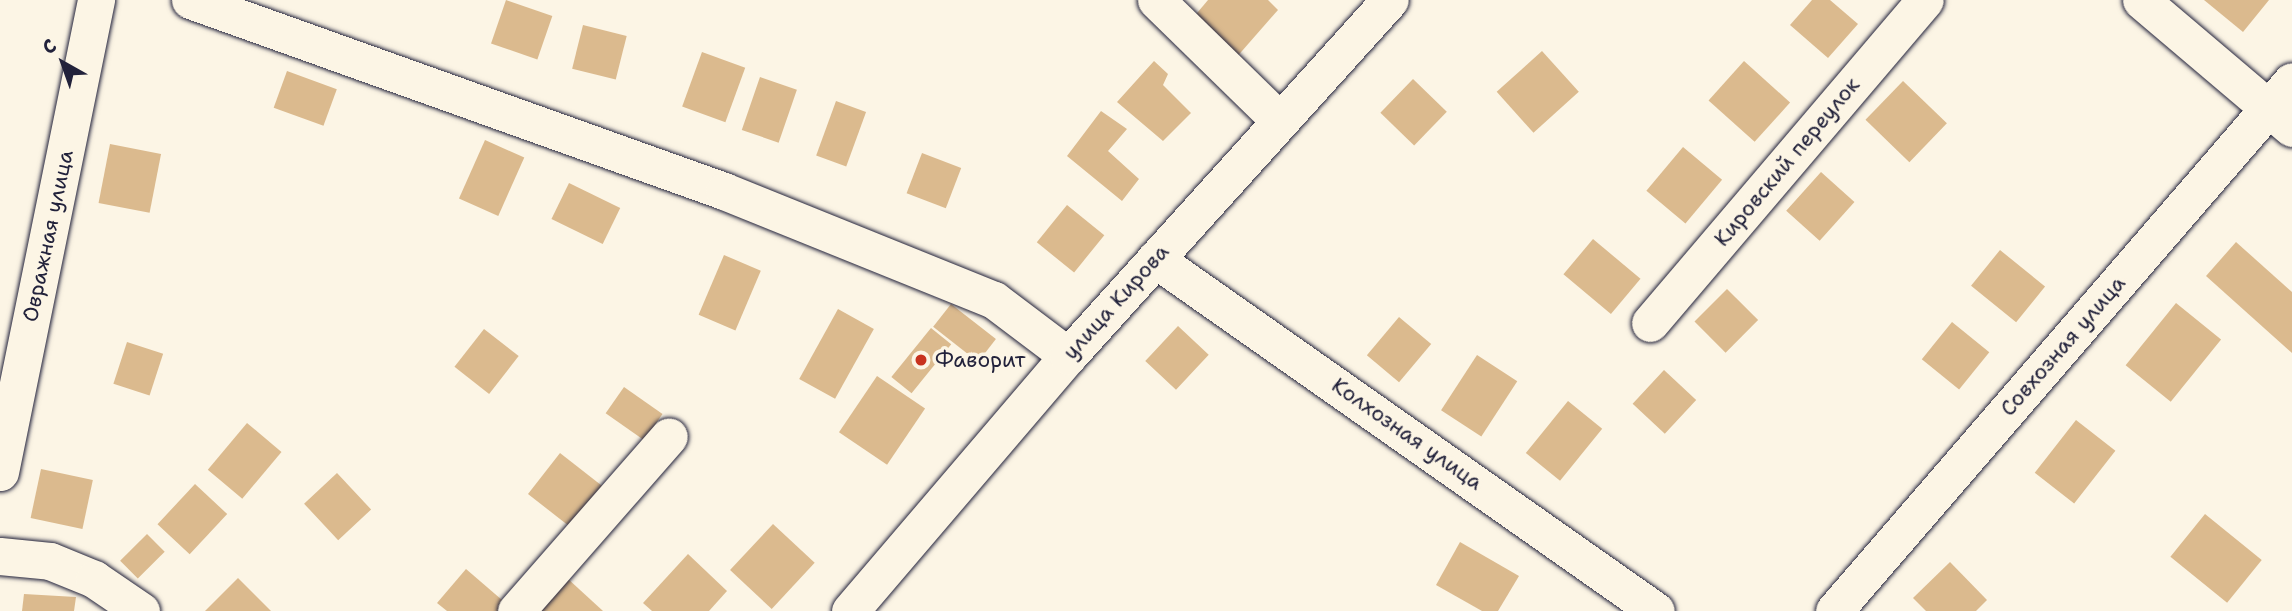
<!DOCTYPE html>
<meta charset="utf-8">
<style>
body{margin:0}
#map{position:relative;width:2292px;height:611px;overflow:hidden;background:#fcf5e5;font-family:"Shantell Sans",sans-serif}
div>[style]{position:absolute}
.building>*{inset:0;background:#dbba8e;transform-origin:0 0}
.roads{filter:drop-shadow(0 0 2px #22223b) drop-shadow(0 0 2px #22223b)}
.minor>*{height:37px;margin:-18.5px;padding:0 18.5px;transform-origin:18.5px;border-radius:18.5px;background:#fcf5e5}
.dots>*{width:19px;height:19px;translate:-50% -50%;box-sizing:border-box;border:4px solid #fcf5e5;border-radius:50%}
span{translate:-50% -50%;white-space:nowrap;text-align:center;line-height:1.15;-webkit-text-stroke:7px #fcf5e5;paint-order:stroke}
.street-label{font-size:21px;color:#22223b}
.poi-label{font-size:21px;color:#22223b}
.left{translate:0 -50%;text-align:left}
.north{position:absolute;left:28px;top:28px;width:70px;height:70px;-webkit-text-stroke:5px #fcf5e5;paint-order:stroke;rotate:320deg;font-size:19px;font-weight:700;line-height:28px;text-align:center;color:#22223b}
.north::after{content:'';display:block;margin:auto;width:24px;height:32px;background:#22223b;clip-path:polygon(50% 0,100% 100%,50% 72%,0 100%)}
</style>
<div id="map">
<div class="building">
<i style="left:506px;top:0;width:49px;height:46px;rotate:19deg"></i>
<i style="clip-path:polygon(1208px 0,1268px 0,1278px 10px,1235px 59px,1192px 19px)"></i>
<i style="clip-path:polygon(1812px 0,1830px 0,1858px 24px,1828px 58px,1790px 25px)"></i>
<i style="clip-path:polygon(2204px 0,2269px 0,2243px 32px)"></i>
<i style="left:583px;top:25px;width:45px;height:45px;rotate:14deg"></i>
<i style="left:1542px;top:51px;width:55px;height:61px;rotate:48deg"></i>
<i style="left:702px;top:52px;width:46px;height:58px;rotate:20deg"></i>
<i style="clip-path:polygon(1154px 61px,1168px 74px,1163px 85px,1191px 113px,1163px 141px,1117px 102px)"></i>
<i style="left:1744px;top:61px;width:62px;height:53px;rotate:42deg"></i>
<i style="left:287px;top:71px;width:53px;height:39px;rotate:20deg"></i>
<i style="left:760px;top:77px;width:39px;height:56px;rotate:19deg"></i>
<i style="left:1413px;top:79px;width:47px;height:47px;rotate:44deg"></i>
<i style="left:1903px;top:81px;width:61px;height:54px;rotate:44deg"></i>
<i style="left:836px;top:101px;width:32px;height:58px;rotate:20deg"></i>
<i style="clip-path:polygon(1101px 111px,1127px 129px,1108px 151px,1139px 179px,1122px 201px,1067px 156px)"></i>
<i style="left:485px;top:140px;width:43px;height:64px;rotate:24deg"></i>
<i style="left:110px;top:144px;width:52px;height:60px;rotate:11deg"></i>
<i style="left:1683px;top:147px;width:51px;height:57px;rotate:40deg"></i>
<i style="left:922px;top:153px;width:42px;height:43px;rotate:21deg"></i>
<i style="left:1821px;top:172px;width:45px;height:52px;rotate:42deg"></i>
<i style="left:569px;top:183px;width:57px;height:40px;rotate:26deg"></i>
<i style="left:1067px;top:205px;width:48px;height:48px;rotate:39deg"></i>
<i style="left:1593px;top:239px;width:62px;height:46px;rotate:40deg"></i>
<i style="clip-path:polygon(2236px 242px,2292px 292px,2292px 353px,2206px 276px)"></i>
<i style="left:2000px;top:250px;width:58px;height:46px;rotate:39deg"></i>
<i style="left:724px;top:255px;width:40px;height:65px;rotate:23deg"></i>
<i style="left:1727px;top:289px;width:44px;height:46px;rotate:45deg"></i>
<i style="left:2176px;top:303px;width:58px;height:80px;rotate:39deg"></i>
<i style="left:951px;top:304px;width:57px;height:29px;rotate:38deg"></i>
<i style="left:838px;top:309px;width:41px;height:80px;rotate:29deg"></i>
<i style="left:1399px;top:317px;width:42px;height:50px;rotate:40deg"></i>
<i style="left:1952px;top:322px;width:48px;height:48px;rotate:39deg"></i>
<i style="left:1178px;top:326px;width:42px;height:48px;rotate:43deg"></i>
<i style="left:931px;top:328px;width:26px;height:63px;rotate:39deg"></i>
<i style="left:484px;top:329px;width:44px;height:48px;rotate:38deg"></i>
<i style="left:127px;top:342px;width:38px;height:44px;rotate:18deg"></i>
<i style="left:1477px;top:355px;width:48px;height:66px;rotate:33deg"></i>
<i style="left:1664px;top:370px;width:44px;height:46px;rotate:43deg"></i>
<i style="left:877px;top:376px;width:58px;height:68px;rotate:34deg"></i>
<i style="left:624px;top:387px;width:47px;height:32px;rotate:35deg"></i>
<i style="left:1568px;top:401px;width:44px;height:67px;rotate:39deg"></i>
<i style="left:2076px;top:420px;width:50px;height:67px;rotate:38deg"></i>
<i style="left:247px;top:423px;width:45px;height:61px;rotate:40deg"></i>
<i style="left:560px;top:453px;width:54px;height:52px;rotate:38deg"></i>
<i style="left:41px;top:469px;width:53px;height:50px;rotate:12deg"></i>
<i style="left:337px;top:473px;width:50px;height:45px;rotate:47deg"></i>
<i style="left:195px;top:484px;width:44px;height:55px;rotate:43deg"></i>
<i style="left:2205px;top:514px;width:73px;height:55px;rotate:39deg"></i>
<i style="left:773px;top:524px;width:57px;height:63px;rotate:43deg"></i>
<i style="left:147px;top:534px;width:25px;height:38px;rotate:45deg"></i>
<i style="clip-path:polygon(1460px 542px,1519px 576px,1498px 611px,1482px 611px,1436px 585px)"></i>
<i style="clip-path:polygon(688px 554px,727px 591px,709px 611px,652px 611px,643px 603px)"></i>
<i style="clip-path:polygon(1950px 562px,1987px 600px,1976px 611px,1926px 611px,1913px 598px)"></i>
<i style="clip-path:polygon(466px 569px,509px 606px,504px 611px,447px 611px,437px 603px)"></i>
<i style="clip-path:polygon(238px 578px,271px 611px,205px 611px)"></i>
<i style="clip-path:polygon(567px 578px,603px 611px,537px 611px)"></i>
<i style="clip-path:polygon(24px 594px,76px 597px,74px 611px,22px 611px)"></i>
</div>
<div class="roads">
<div class="minor">
<i style="left:190px;top:0;width:567px;rotate:19.68deg"></i>
<i style="left:724px;top:191px;width:291px;rotate:22deg"></i>
<i style="left:994px;top:300px;width:93px;rotate:37.1deg"></i>
<i style="left:1156px;top:0;width:173px;rotate:44.3deg"></i>
<i style="left:2141px;top:0;width:198px;rotate:40.3deg"></i>
<i style="left:1155px;top:259px;width:612px;rotate:35.09deg"></i>
<i style="left:1650px;top:323px;width:424px;rotate:-49.6deg"></i>
<i style="left:0;top:472px;width:482px;rotate:-78.5deg"></i>
<i style="left:0;top:556px;width:50px;rotate:5.7deg"></i>
<i style="left:50px;top:561px;width:48px;rotate:22.2deg"></i>
<i style="left:94px;top:579px;width:57px;rotate:34.2deg"></i>
<i style="left:516px;top:611px;width:232px;rotate:-48.8deg"></i>
<i style="left:850px;top:611px;width:335px;rotate:-49.5deg"></i>
<i style="left:1068px;top:356px;width:480px;rotate:-47.9deg"></i>
<i style="left:1834px;top:611px;width:700px;rotate:-49.17deg"></i>
</div>
</div>
<div class="dots">
<i style="left:921px;top:360px;background:#c8321e"></i>
</div>
<div class="street-label">
<span style="left:1787px;top:162px;rotate:-50deg">Кировский переулок</span>
<span style="left:48px;top:236px;rotate:-78deg">Овражная улица</span>
<span style="left:1116px;top:302px;rotate:-48deg">улица Кирова</span>
<span style="left:2063px;top:346px;rotate:-49deg">Совхозная улица</span>
<span style="left:1407px;top:434px;rotate:35deg">Колхозная улица</span>
</div>
<div class="poi-label">
<span class="left" style="left:935px;top:360px">Фаворит</span>
</div>
<div class="north">С</div>
</div>
